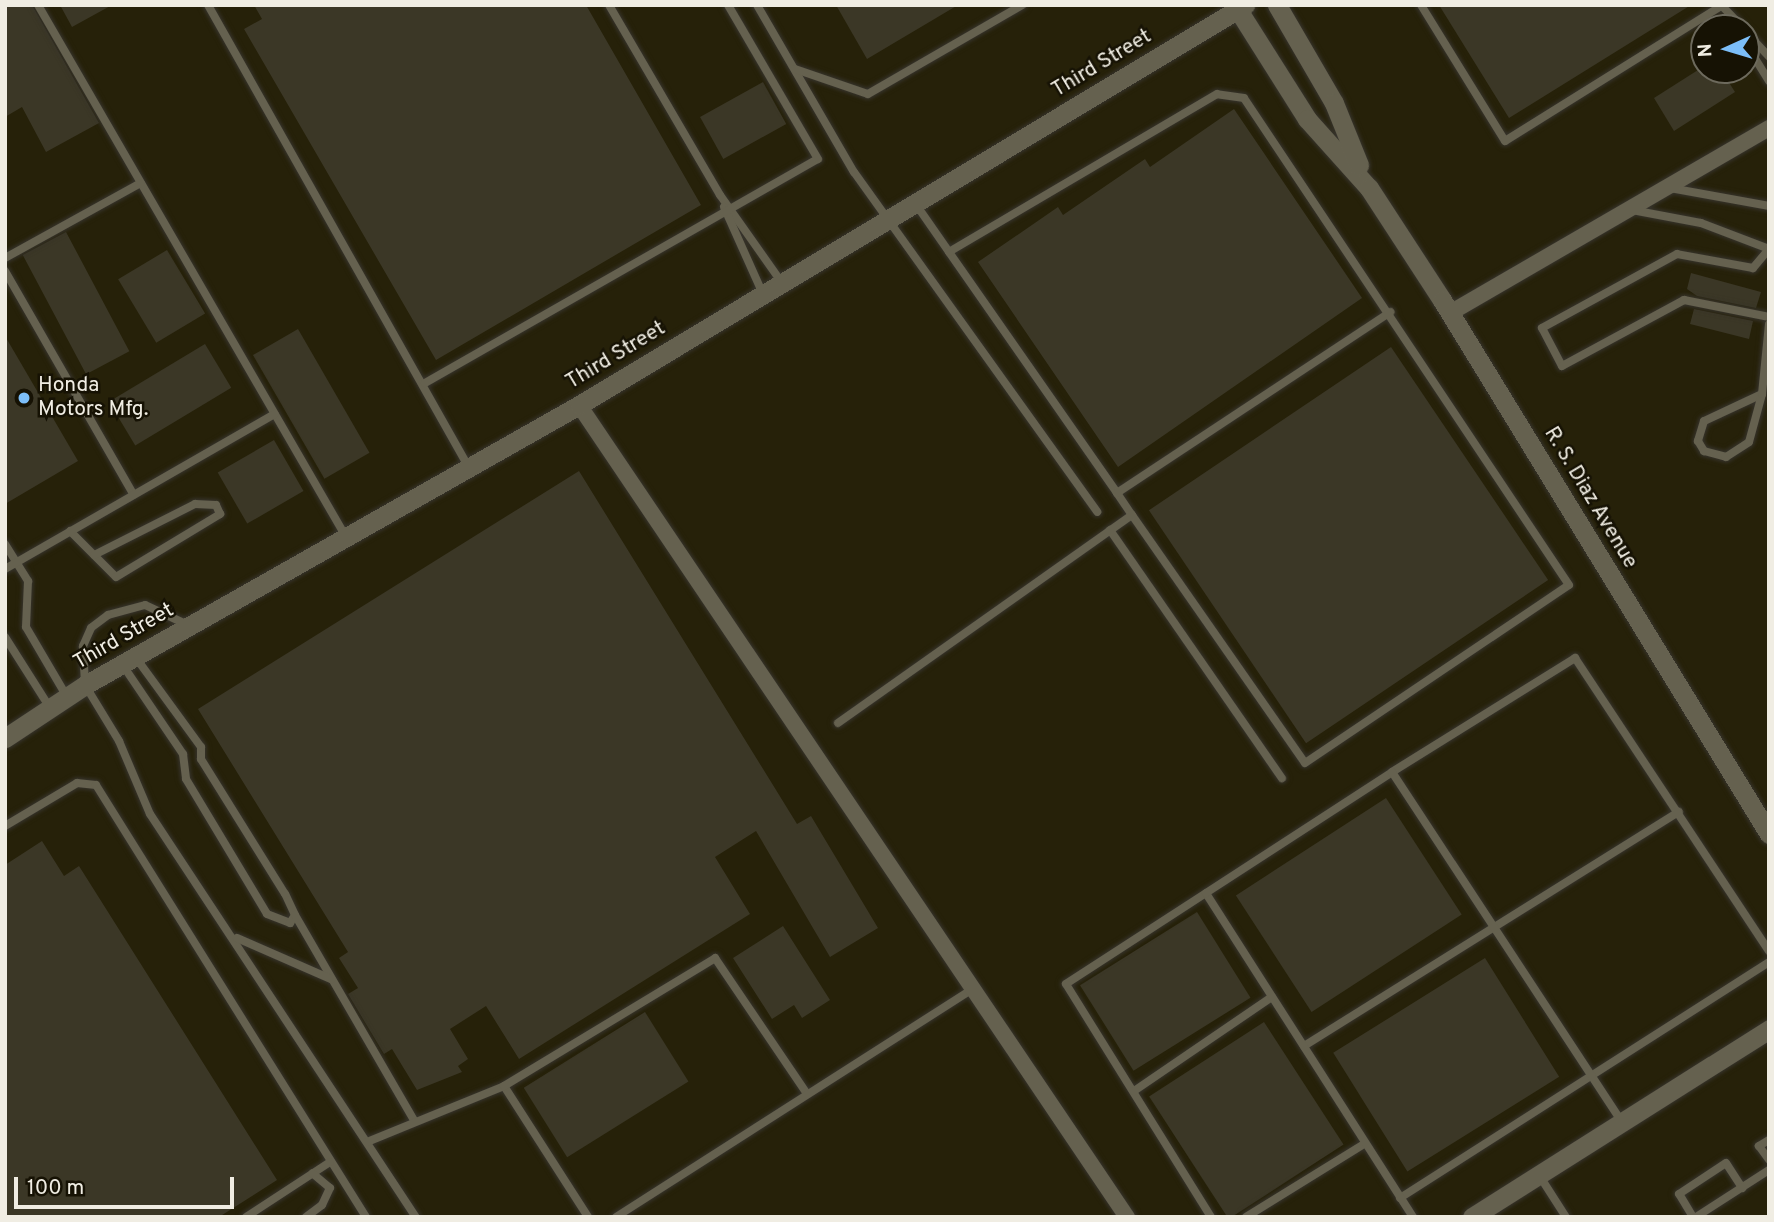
<!DOCTYPE html>
<style>
body{margin:0}
#map{position:relative;width:1774px;height:1222px;overflow:hidden;background:#1f1b0b;font-family:Overpass,sans-serif}
div>[style]{position:absolute}
.built>*{inset:0;background:#262109}
.building>*{inset:0;background:#3b3726;transform-origin:0 0}
.roads{filter:drop-shadow(0 0 2px #37342d) drop-shadow(0 0 2px #37342d)}
.service>*{height:8px;margin:-4px;padding:0 4px;transform-origin:4px;border-radius:4px;background:#65614f}
.minor>*{height:16px;margin:-8px;padding:0 8px;transform-origin:8px;border-radius:8px;background:#65614f}
.tertiary>*{height:19px;margin:-9.5px;padding:0 9.5px;transform-origin:9.5px;border-radius:9.5px;background:#65614f}
.dots>*{width:19px;height:19px;translate:-50% -50%;box-sizing:border-box;border:4px solid #161204;border-radius:50%}
span{translate:-50% -50%;white-space:nowrap;text-align:center;line-height:1.15;-webkit-text-stroke:5px #161204;paint-order:stroke}
.street-label{font-size:21px;color:#f0ede3}
.poi-label{font-size:21px;color:#f0ede3}
.left{translate:0 -50%;text-align:left}
.frame{position:absolute;inset:0;border:7px solid #f0ede3;pointer-events:none}
.north{position:absolute;left:1690px;top:14px;width:70px;height:70px;box-sizing:border-box;background:#161204;border:2px solid #6d6a5d;border-radius:50%;rotate:266deg;font-size:19px;font-weight:700;line-height:28px;text-align:center;color:#f0ede3}
.north::after{content:'';display:block;margin:auto;width:24px;height:32px;background:#7cbef9;clip-path:polygon(50% 0,100% 100%,50% 72%,0 100%)}
.scale{position:absolute;left:14px;top:1177px;width:220px;height:32px;box-sizing:border-box;border:4px solid #f0ede3;border-top:0;padding-left:9px;font-size:21px;line-height:24px;white-space:nowrap;color:#f0ede3;-webkit-text-stroke:5px #161204;paint-order:stroke}
</style>
<div id="map">
<div class="built">
<i style="clip-path:polygon(evenodd,5px 5px,1769px 5px,1769px 1217px,5px 1217px,5px 5px,1704px 28px,1746px 28px,1746px 70px,1704px 70px,1704px 28px)"></i>
</div>
<div class="building">
<i style="clip-path:polygon(5px 5px,32px 5px,99px 123px,46px 152px,22px 107px,5px 117px)"></i>
<i style="clip-path:polygon(60px 5px,112px 5px,72px 27px)"></i>
<i style="clip-path:polygon(254px 5px,586px 5px,701px 205px,436px 360px,244px 29px,262px 19px)"></i>
<i style="clip-path:polygon(836px 5px,958px 5px,867px 59px)"></i>
<i style="clip-path:polygon(1439px 5px,1691px 5px,1509px 118px)"></i>
<i style="clip-path:polygon(1698px 70px,1721px 70px,1735px 92px,1674px 131px,1654px 98px)"></i>
<i style="left:763px;top:82px;width:48px;height:72px;rotate:61deg"></i>
<i style="clip-path:polygon(1234px 109px,1362px 298px,1118px 467px,978px 262px,1058px 207px,1063px 215px,1145px 159px,1150px 167px)"></i>
<i style="left:66px;top:232px;width:135px;height:49px;rotate:62deg"></i>
<i style="left:167px;top:250px;width:74px;height:57px;rotate:59deg"></i>
<i style="clip-path:polygon(1691px 273px,1761px 292px,1756px 308px,1697px 296px,1687px 289px)"></i>
<i style="clip-path:polygon(1694px 309px,1753px 321px,1749px 339px,1690px 324px)"></i>
<i style="left:298px;top:329px;width:143px;height:52px;rotate:60deg"></i>
<i style="clip-path:polygon(5px 336px,78px 461px,5px 504px)"></i>
<i style="left:205px;top:344px;width:51px;height:112px;rotate:59deg"></i>
<i style="left:1391px;top:347px;width:281px;height:292px;rotate:56deg"></i>
<i style="left:274px;top:440px;width:59px;height:65px;rotate:60deg"></i>
<i style="clip-path:polygon(579px 471px,797px 824px,811px 816px,878px 928px,830px 957px,756px 831px,715px 857px,750px 914px,519px 1059px,486px 1006px,450px 1029px,468px 1059px,458px 1066px,462px 1072px,417px 1090px,392px 1049px,384px 1054px,348px 994px,358px 988px,339px 958px,348px 952px,198px 709px)"></i>
<i style="left:1386px;top:798px;width:139px;height:179px;rotate:57deg"></i>
<i style="clip-path:polygon(42px 841px,64px 876px,79px 866px,277px 1180px,219px 1217px,5px 1217px,5px 865px)"></i>
<i style="left:1197px;top:912px;width:101px;height:138px;rotate:58deg"></i>
<i style="clip-path:polygon(783px 926px,830px 1000px,802px 1018px,794px 1005px,772px 1019px,733px 958px)"></i>
<i style="left:1485px;top:958px;width:140px;height:179px;rotate:58deg"></i>
<i style="left:645px;top:1012px;width:82px;height:143px;rotate:58deg"></i>
<i style="left:1264px;top:1022px;width:146px;height:137px;rotate:57deg"></i>
</div>
<div class="roads">
<div class="service">
<i style="left:38px;top:5px;width:615px;rotate:59.93deg"></i>
<i style="left:208px;top:5px;width:529px;rotate:60.58deg"></i>
<i style="left:609px;top:5px;width:220px;rotate:59.7deg"></i>
<i style="left:720px;top:195px;width:108px;rotate:54.8deg"></i>
<i style="left:757px;top:5px;width:193px;rotate:59.9deg"></i>
<i style="left:854px;top:172px;width:418px;rotate:54.4deg"></i>
<i style="left:1421px;top:5px;width:160px;rotate:58.3deg"></i>
<i style="left:1505px;top:141px;width:257px;rotate:-32deg"></i>
<i style="left:1722px;top:6px;width:30px;rotate:46deg"></i>
<i style="left:1746px;top:32px;width:34px;rotate:47deg"></i>
<i style="left:1746px;top:44px;width:44px;rotate:58.1deg"></i>
<i style="left:795px;top:69px;width:77px;rotate:18.9deg"></i>
<i style="left:868px;top:94px;width:178px;rotate:-30deg"></i>
<i style="left:1670px;top:188px;width:101px;rotate:10.3deg"></i>
<i style="left:915px;top:203px;width:60px;rotate:55.2deg"></i>
<i style="left:949px;top:252px;width:294px;rotate:55.1deg"></i>
<i style="left:1117px;top:493px;width:27px;rotate:56deg"></i>
<i style="left:1132px;top:515px;width:302px;rotate:55.1deg"></i>
<i style="left:1305px;top:763px;width:318px;rotate:-34deg"></i>
<i style="left:1569px;top:585px;width:585px;rotate:-123.72deg"></i>
<i style="left:1244px;top:98px;width:27px;rotate:-172deg"></i>
<i style="left:1217px;top:94px;width:311px;rotate:149.5deg"></i>
<i style="left:724px;top:207px;width:95px;rotate:65.9deg"></i>
<i style="left:1632px;top:210px;width:70px;rotate:10.7deg"></i>
<i style="left:1701px;top:223px;width:73px;rotate:20.9deg"></i>
<i style="left:1769px;top:249px;width:25px;rotate:130deg"></i>
<i style="left:1753px;top:268px;width:77px;rotate:-169.6deg"></i>
<i style="left:1677px;top:254px;width:154px;rotate:151.3deg"></i>
<i style="left:1542px;top:328px;width:43px;rotate:62.2deg"></i>
<i style="left:1562px;top:366px;width:139px;rotate:-28.4deg"></i>
<i style="left:1684px;top:300px;width:87px;rotate:11.3deg"></i>
<i style="left:5px;top:258px;width:155px;rotate:-28.9deg"></i>
<i style="left:5px;top:271px;width:258px;rotate:60.1deg"></i>
<i style="left:425px;top:383px;width:452px;rotate:-29.7deg"></i>
<i style="left:818px;top:159px;width:178px;rotate:-120.3deg"></i>
<i style="left:1762px;top:394px;width:64px;rotate:155deg"></i>
<i style="left:1704px;top:421px;width:21px;rotate:107deg"></i>
<i style="left:1698px;top:441px;width:12px;rotate:59deg"></i>
<i style="left:1704px;top:451px;width:23px;rotate:15deg"></i>
<i style="left:1726px;top:457px;width:27px;rotate:-33deg"></i>
<i style="left:1749px;top:442px;width:50px;rotate:-74.8deg"></i>
<i style="left:1762px;top:394px;width:70px;rotate:-84.3deg"></i>
<i style="left:1117px;top:493px;width:328px;rotate:-33.5deg"></i>
<i style="left:1110px;top:530px;width:302px;rotate:55.3deg"></i>
<i style="left:70px;top:531px;width:65px;rotate:45deg"></i>
<i style="left:116px;top:577px;width:122px;rotate:-31.2deg"></i>
<i style="left:220px;top:514px;width:10px;rotate:-114deg"></i>
<i style="left:216px;top:505px;width:21px;rotate:-177deg"></i>
<i style="left:195px;top:504px;width:113px;rotate:153.2deg"></i>
<i style="left:5px;top:544px;width:44px;rotate:58.1deg"></i>
<i style="left:28px;top:581px;width:46px;rotate:92.5deg"></i>
<i style="left:26px;top:627px;width:81px;rotate:59.6deg"></i>
<i style="left:5px;top:569px;width:311px;rotate:-29.9deg"></i>
<i style="left:188px;top:625px;width:47px;rotate:-155.1deg"></i>
<i style="left:145px;top:605px;width:38px;rotate:165deg"></i>
<i style="left:108px;top:615px;width:21px;rotate:143deg"></i>
<i style="left:91px;top:628px;width:20px;rotate:114deg"></i>
<i style="left:83px;top:646px;width:39px;rotate:87deg"></i>
<i style="left:85px;top:685px;width:66px;rotate:58.7deg"></i>
<i style="left:119px;top:741px;width:79px;rotate:67deg"></i>
<i style="left:150px;top:814px;width:483px;rotate:56.6deg"></i>
<i style="left:5px;top:637px;width:84px;rotate:57.6deg"></i>
<i style="left:122px;top:664px;width:109px;rotate:55.9deg"></i>
<i style="left:183px;top:754px;width:25px;rotate:83deg"></i>
<i style="left:186px;top:779px;width:157px;rotate:59deg"></i>
<i style="left:267px;top:914px;width:25px;rotate:21deg"></i>
<i style="left:290px;top:923px;width:9px;rotate:-58deg"></i>
<i style="left:295px;top:915px;width:23px;rotate:-115deg"></i>
<i style="left:285px;top:894px;width:159px;rotate:-121.9deg"></i>
<i style="left:201px;top:759px;width:12px;rotate:-90deg"></i>
<i style="left:201px;top:747px;width:110px;rotate:-126.1deg"></i>
<i style="left:838px;top:723px;width:360px;rotate:-35.3deg"></i>
<i style="left:1392px;top:772px;width:216px;rotate:-31.9deg"></i>
<i style="left:1575px;top:658px;width:351px;rotate:56.5deg"></i>
<i style="left:5px;top:826px;width:84px;rotate:-30.8deg"></i>
<i style="left:77px;top:783px;width:19px;rotate:6deg"></i>
<i style="left:96px;top:785px;width:509px;rotate:57.99deg"></i>
<i style="left:1206px;top:893px;width:167px;rotate:147deg"></i>
<i style="left:1066px;top:984px;width:274px;rotate:58.1deg"></i>
<i style="left:295px;top:915px;width:239px;rotate:59.9deg"></i>
<i style="left:237px;top:938px;width:103px;rotate:23.6deg"></i>
<i style="left:1304px;top:1046px;width:442px;rotate:-32deg"></i>
<i style="left:504px;top:1086px;width:156px;rotate:57.3deg"></i>
<i style="left:1134px;top:1091px;width:167px;rotate:-34.3deg"></i>
<i style="left:1769px;top:1140px;width:12px;rotate:149deg"></i>
<i style="left:1759px;top:1146px;width:17px;rotate:54deg"></i>
<i style="left:367px;top:1142px;width:148px;rotate:-22.2deg"></i>
<i style="left:504px;top:1086px;width:247px;rotate:-31.2deg"></i>
<i style="left:715px;top:958px;width:164px;rotate:55.9deg"></i>
<i style="left:1539px;top:1175px;width:50px;rotate:57.3deg"></i>
<i style="left:1400px;top:1198px;width:438px;rotate:-32.6deg"></i>
<i style="left:246px;top:1217px;width:100px;rotate:-33.2deg"></i>
<i style="left:306px;top:1217px;width:20px;rotate:-37deg"></i>
<i style="left:322px;top:1205px;width:19px;rotate:-65deg"></i>
<i style="left:330px;top:1188px;width:23px;rotate:-140deg"></i>
<i style="left:616px;top:1217px;width:424px;rotate:-32.6deg"></i>
<i style="left:1246px;top:1217px;width:139px;rotate:-31.7deg"></i>
<i style="left:1413px;top:1217px;width:384px;rotate:-122.6deg"></i>
<i style="left:1206px;top:893px;width:222px;rotate:-33deg"></i>
<i style="left:1392px;top:772px;width:419px;rotate:56.7deg"></i>
<i style="left:1693px;top:1217px;width:27px;rotate:-121deg"></i>
<i style="left:1679px;top:1194px;width:56px;rotate:-33.4deg"></i>
<i style="left:1726px;top:1163px;width:30px;rotate:57deg"></i>
<i style="left:1696px;top:1217px;width:87px;rotate:-32.8deg"></i>
</div>
<div class="minor">
<i style="left:1450px;top:313px;width:369px;rotate:-30.1deg"></i>
<i style="left:579px;top:405px;width:980px;rotate:55.99deg"></i>
</div>
<div class="tertiary">
<i style="left:1235px;top:5px;width:135px;rotate:57.7deg"></i>
<i style="left:1307px;top:119px;width:93px;rotate:48.1deg"></i>
<i style="left:1369px;top:188px;width:134px;rotate:56.9deg"></i>
<i style="left:1442px;top:300px;width:626px;rotate:58.52deg"></i>
<i style="left:1277px;top:5px;width:113px;rotate:59.8deg"></i>
<i style="left:1334px;top:103px;width:67px;rotate:68deg"></i>
<i style="left:5px;top:738px;width:96px;rotate:-33.5deg"></i>
<i style="left:85px;top:685px;width:568px;rotate:-29.54deg"></i>
<i style="left:579px;top:405px;width:777px;rotate:-30.99deg"></i>
<i style="left:1472px;top:1217px;width:352px;rotate:-32.3deg"></i>
</div>
</div>
<div class="dots">
<i style="left:24px;top:398px;background:#7cbef9"></i>
</div>
<div class="street-label">
<span style="left:1102px;top:64px;rotate:-31deg">Third Street</span>
<span style="left:616px;top:356px;rotate:-31deg">Third Street</span>
<span style="left:1590px;top:498px;rotate:59deg">R. S. Diaz Avenue</span>
<span style="left:124px;top:637px;rotate:-30deg">Third Street</span>
</div>
<div class="poi-label">
<span class="left" style="left:38px;top:398px">Honda<br>Motors Mfg.</span>
</div>
<div class="frame"></div>
<div class="north">N</div>
<div class="scale">100 m</div>
</div>
